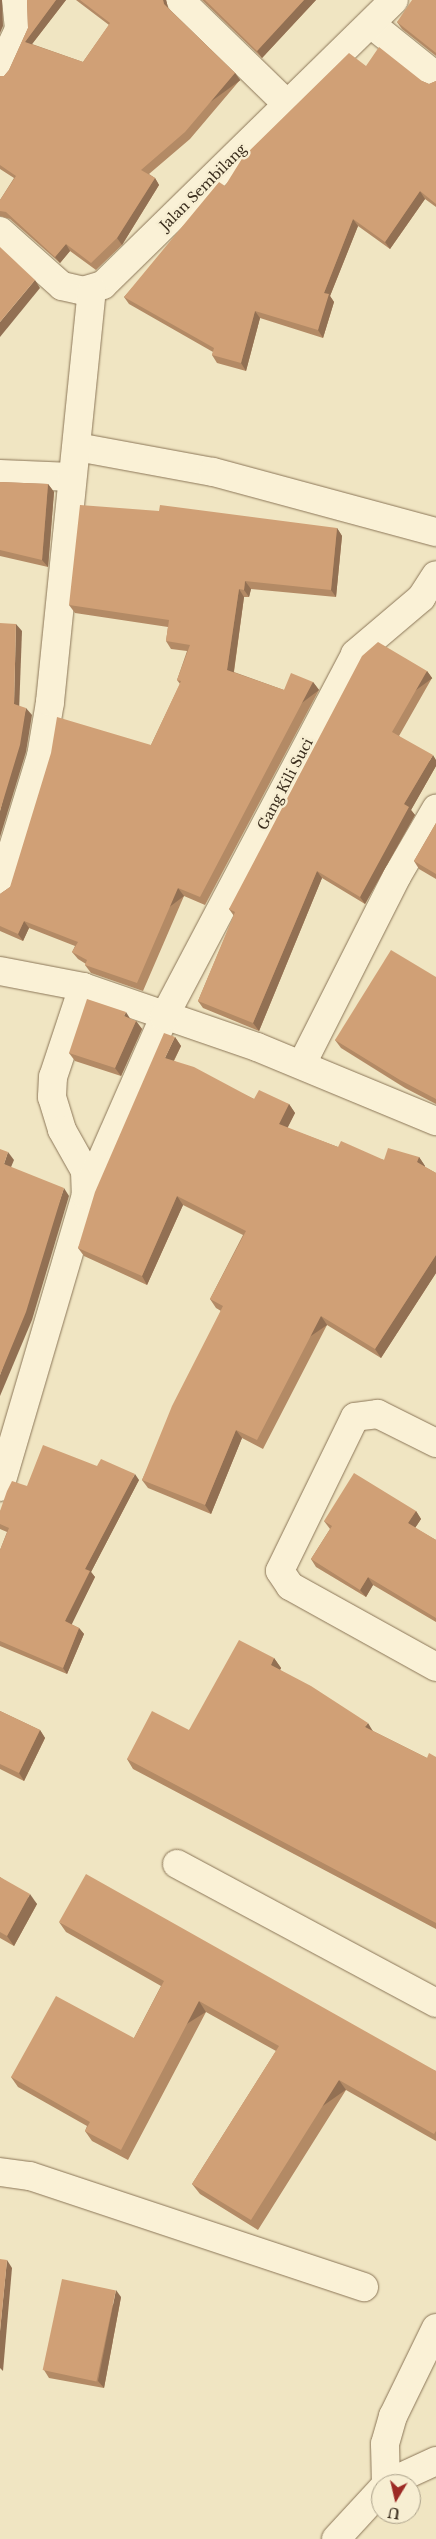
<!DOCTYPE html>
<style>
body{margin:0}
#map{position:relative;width:436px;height:2539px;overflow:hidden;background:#f0e5c2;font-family:"Libre Baskerville",serif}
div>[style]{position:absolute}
.roads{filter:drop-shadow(0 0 1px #8b7658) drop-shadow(0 0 1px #8b7658)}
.minor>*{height:28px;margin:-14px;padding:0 14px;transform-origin:14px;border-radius:14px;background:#faf1d6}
.wall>*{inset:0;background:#b38a65}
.shaded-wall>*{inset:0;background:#927053;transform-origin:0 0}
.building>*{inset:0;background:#d0a076;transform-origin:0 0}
span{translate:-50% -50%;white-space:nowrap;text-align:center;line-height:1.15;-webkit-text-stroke:5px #f7eed2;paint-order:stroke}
.street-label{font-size:14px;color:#3a2d1d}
.north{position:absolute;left:371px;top:2474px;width:50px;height:50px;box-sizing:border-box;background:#f7eed2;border:1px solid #aba18a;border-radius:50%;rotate:189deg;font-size:14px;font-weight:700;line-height:20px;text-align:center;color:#3a2d1d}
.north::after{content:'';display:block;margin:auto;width:18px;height:22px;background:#9d2a25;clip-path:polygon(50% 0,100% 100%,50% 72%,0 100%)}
</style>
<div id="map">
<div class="roads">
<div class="minor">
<i style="left:180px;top:0;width:149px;rotate:44.2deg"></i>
<i style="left:371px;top:24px;width:83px;rotate:38.7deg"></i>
<i style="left:0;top:70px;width:45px;rotate:-65.1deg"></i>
<i style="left:19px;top:29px;width:29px;rotate:-96deg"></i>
<i style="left:0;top:231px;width:83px;rotate:41.6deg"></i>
<i style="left:62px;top:286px;width:22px;rotate:13deg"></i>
<i style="left:83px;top:291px;width:21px;rotate:-17deg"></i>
<i style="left:103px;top:285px;width:407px;rotate:-44.4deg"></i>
<i style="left:77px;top:447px;width:138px;rotate:10.4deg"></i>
<i style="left:213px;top:472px;width:231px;rotate:15.1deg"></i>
<i style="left:0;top:474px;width:72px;rotate:2.4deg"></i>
<i style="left:0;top:890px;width:140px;rotate:-73deg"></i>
<i style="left:41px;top:756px;width:55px;rotate:-80.5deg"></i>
<i style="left:50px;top:702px;width:414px;rotate:-84.2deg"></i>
<i style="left:0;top:971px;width:85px;rotate:10.9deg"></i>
<i style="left:83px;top:987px;width:184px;rotate:19deg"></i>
<i style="left:257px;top:1047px;width:194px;rotate:22.5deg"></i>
<i style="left:83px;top:987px;width:95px;rotate:108.4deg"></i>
<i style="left:53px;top:1077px;width:20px;rotate:93deg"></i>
<i style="left:52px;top:1097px;width:34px;rotate:73deg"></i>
<i style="left:62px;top:1130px;width:47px;rotate:60.7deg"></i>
<i style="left:85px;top:1171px;width:24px;rotate:88deg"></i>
<i style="left:302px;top:1064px;width:211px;rotate:-63.2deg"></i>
<i style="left:397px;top:876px;width:78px;rotate:-59.8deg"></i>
<i style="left:436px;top:1443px;width:65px;rotate:-153.4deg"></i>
<i style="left:378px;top:1414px;width:23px;rotate:173deg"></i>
<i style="left:355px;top:1417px;width:171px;rotate:116deg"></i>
<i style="left:280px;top:1571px;width:18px;rotate:56deg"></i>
<i style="left:290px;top:1586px;width:167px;rotate:29deg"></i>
<i style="left:0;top:1487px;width:304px;rotate:-73.6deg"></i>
<i style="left:86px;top:1195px;width:194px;rotate:-66.3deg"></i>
<i style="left:164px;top:1017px;width:410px;rotate:-62.2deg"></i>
<i style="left:355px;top:654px;width:87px;rotate:-40.3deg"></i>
<i style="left:421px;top:598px;width:27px;rotate:-57deg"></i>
<i style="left:177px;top:1864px;width:294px;rotate:28.2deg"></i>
<i style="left:0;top:2172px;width:30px;rotate:8deg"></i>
<i style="left:30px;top:2176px;width:352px;rotate:18.4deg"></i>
<i style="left:436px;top:2328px;width:98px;rotate:116deg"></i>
<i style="left:393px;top:2416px;width:29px;rotate:106deg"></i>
<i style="left:385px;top:2444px;width:40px;rotate:88.6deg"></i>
<i style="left:386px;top:2484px;width:55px;rotate:-24.7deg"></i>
<i style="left:336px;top:2539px;width:67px;rotate:-47.4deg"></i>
</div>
</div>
<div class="wall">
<i style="clip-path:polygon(27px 0,66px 0,32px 44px,83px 62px,109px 25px,76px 0,166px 0,168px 8px,235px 73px,240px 80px,190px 139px,149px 174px,155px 178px,159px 185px,122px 245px,96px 270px,70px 251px,60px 263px,10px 219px,0 216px,0 200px,14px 178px,0 169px,0 76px,4px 76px,9px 70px,28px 28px)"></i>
<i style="clip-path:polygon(202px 0,316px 0,262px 58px)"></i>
<i style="clip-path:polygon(436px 0,436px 56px,402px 29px,397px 22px)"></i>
<i style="clip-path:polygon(366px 66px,422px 81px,429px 84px,436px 81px,436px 207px,425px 199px,390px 249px,358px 226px,330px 296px,334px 302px,323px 338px,260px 318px,246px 371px,217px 363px,212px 355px,213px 352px,129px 304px,124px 297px,225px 186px)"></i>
<i style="clip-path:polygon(0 482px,48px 484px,54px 492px,48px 567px,0 556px)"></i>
<i style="clip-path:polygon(337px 528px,342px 536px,336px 597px,251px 589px,249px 597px,244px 597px,234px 672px,284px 690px,313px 682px,319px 690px,205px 905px,184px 896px,143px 991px,91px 973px,85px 965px,86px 964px,78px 959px,72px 952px,75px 946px,29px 928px,23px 941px,0 931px,0 894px,10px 887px,151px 745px,180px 684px,177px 680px,187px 651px,171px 649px,166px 641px,168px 627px,75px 613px,69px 605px)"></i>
<i style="clip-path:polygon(427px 671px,432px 678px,399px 736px,436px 766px,411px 810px,415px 815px,365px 904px,322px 878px,259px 1031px,203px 1008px,198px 1001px,234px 916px,229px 909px)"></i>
<i style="clip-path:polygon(436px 823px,436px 879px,419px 869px,414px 861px)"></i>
<i style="clip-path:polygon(436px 977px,436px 1104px,405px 1088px,341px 1048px,335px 1040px)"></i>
<i style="clip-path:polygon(136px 1021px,142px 1029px,121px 1076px,75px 1061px,69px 1053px)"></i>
<i style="clip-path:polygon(175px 1037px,181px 1046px,174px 1061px,254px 1099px,289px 1104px,295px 1113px,287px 1128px,338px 1147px,384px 1160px,419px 1157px,425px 1166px,425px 1167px,436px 1173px,436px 1273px,381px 1358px,327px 1325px,263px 1449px,242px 1438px,211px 1514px,148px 1488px,142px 1480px,221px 1311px,216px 1308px,210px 1299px,243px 1235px,183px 1205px,147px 1285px,84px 1256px,78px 1248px)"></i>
<i style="clip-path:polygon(97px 1466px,139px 1480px,91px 1572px,95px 1577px,71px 1624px,79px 1628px,84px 1634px,67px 1674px,0 1646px,0 1550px,7px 1532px,0 1529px,0 1511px,27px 1486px)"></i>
<i style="clip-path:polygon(416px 1511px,421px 1519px,415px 1528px,436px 1540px,436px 1622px,373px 1585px,366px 1597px,316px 1567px,311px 1559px,330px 1529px,324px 1521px)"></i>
<i style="clip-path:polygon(274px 1658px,281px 1668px,280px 1670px,373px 1731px,427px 1758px,436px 1757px,436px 1929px,133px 1769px,127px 1759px,189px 1730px)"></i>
<i style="clip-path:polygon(0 1711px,40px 1730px,45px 1738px,24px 1781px,0 1769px)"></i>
<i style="clip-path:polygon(0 1877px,37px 1904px,14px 1946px,0 1938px)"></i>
<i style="clip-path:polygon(59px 1922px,436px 2071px,436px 2141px,346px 2090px,258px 2230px,200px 2194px,192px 2184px,276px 2051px,206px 2012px,128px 2160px,92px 2141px,85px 2131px,87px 2126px,18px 2087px,11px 2077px,134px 2038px,161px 1986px,66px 1932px)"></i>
<i style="clip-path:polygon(121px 2297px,104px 2388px,49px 2378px,44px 2370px)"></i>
</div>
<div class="shaded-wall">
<i style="clip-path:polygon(0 0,2px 0,3px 26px,0 33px)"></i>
<i style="clip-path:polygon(56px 0,66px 0,29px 48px,25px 42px)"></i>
<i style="clip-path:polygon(163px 0,166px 0,169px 11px,164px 4px)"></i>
<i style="clip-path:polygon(304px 0,316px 0,262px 58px,257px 51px)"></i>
<i style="left:235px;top:73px;width:9px;height:77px;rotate:54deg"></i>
<i style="clip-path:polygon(155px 178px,159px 185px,122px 245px,117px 238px)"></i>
<i style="clip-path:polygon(420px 191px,425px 199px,390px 249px,385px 242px)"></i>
<i style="clip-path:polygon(353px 219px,358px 226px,330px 296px,334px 302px,323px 338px,318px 330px,324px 293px)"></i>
<i style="clip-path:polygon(66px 244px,70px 251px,60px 263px,55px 257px)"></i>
<i style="clip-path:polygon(35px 280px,40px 288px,0 337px,0 322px)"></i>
<i style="clip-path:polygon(255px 311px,260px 318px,246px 371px,241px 363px)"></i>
<i style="clip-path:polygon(48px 484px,54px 492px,48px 567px,42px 560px)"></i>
<i style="clip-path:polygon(337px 528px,342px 536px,336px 597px,331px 590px)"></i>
<i style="clip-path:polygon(245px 581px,251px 589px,249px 597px,244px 590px)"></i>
<i style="clip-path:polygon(239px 589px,244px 597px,233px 677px,227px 670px)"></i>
<i style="clip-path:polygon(16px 624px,22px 631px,19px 712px,14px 704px)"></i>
<i style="left:427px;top:671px;width:9px;height:70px;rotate:54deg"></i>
<i style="left:313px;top:682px;width:10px;height:243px;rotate:53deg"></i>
<i style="clip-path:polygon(26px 708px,32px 715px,26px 752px,0 837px,0 811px)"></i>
<i style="clip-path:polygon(433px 755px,436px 760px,436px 766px,411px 810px,415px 815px,365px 904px,360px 897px,404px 804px)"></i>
<i style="clip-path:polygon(317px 871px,322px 878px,259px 1031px,253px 1023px)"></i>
<i style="left:178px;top:888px;width:10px;height:103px;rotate:53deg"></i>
<i style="clip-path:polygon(24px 921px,29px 928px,23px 941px,18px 934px)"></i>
<i style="clip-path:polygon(126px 1012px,131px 1020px,124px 1016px)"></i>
<i style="clip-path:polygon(136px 1021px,142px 1029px,121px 1076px,115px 1068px)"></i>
<i style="clip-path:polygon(175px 1037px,181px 1046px,171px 1066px,165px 1058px)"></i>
<i style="clip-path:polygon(289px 1104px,295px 1113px,285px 1133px,279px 1124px)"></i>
<i style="clip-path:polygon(8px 1152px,14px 1160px,9px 1172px,4px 1164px)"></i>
<i style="clip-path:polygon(419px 1157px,425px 1166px,423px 1171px,417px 1162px)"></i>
<i style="clip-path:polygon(64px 1188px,69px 1196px,32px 1320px,0 1396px,0 1375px)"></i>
<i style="clip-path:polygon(177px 1196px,183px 1205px,147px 1285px,142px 1276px)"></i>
<i style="clip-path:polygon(436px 1255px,436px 1273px,381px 1358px,375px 1349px)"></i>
<i style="left:321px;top:1316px;width:11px;height:140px;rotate:56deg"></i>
<i style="clip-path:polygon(236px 1430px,242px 1438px,211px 1514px,205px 1505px)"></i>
<i style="clip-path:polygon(135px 1474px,139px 1480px,91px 1572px,95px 1577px,70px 1628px,65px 1621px,85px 1569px)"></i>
<i style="clip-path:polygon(416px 1511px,421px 1519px,413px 1531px,408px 1523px)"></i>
<i style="clip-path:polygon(368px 1577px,373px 1585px,366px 1597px,360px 1590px)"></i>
<i style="clip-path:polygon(79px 1628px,84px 1634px,67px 1674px,63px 1668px)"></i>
<i style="clip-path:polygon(274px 1658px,281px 1668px,277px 1675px,271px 1665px)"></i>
<i style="clip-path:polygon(368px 1723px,374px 1733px,365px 1727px)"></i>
<i style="clip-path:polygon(40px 1730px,45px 1738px,24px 1781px,19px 1773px)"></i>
<i style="clip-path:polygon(30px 1894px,37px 1904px,14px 1946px,7px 1936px)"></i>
<i style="left:199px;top:2001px;width:13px;height:168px;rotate:58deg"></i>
<i style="left:339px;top:2080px;width:12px;height:165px;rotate:55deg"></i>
<i style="clip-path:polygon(7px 2260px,12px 2268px,3px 2371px,0 2368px,0 2331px)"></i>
<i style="clip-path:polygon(116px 2290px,121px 2297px,104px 2388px,98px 2381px)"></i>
</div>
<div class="building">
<i style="clip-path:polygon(27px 0,56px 0,25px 42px,83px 62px,110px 23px,80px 0,163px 0,164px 4px,235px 73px,185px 132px,141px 170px,155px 178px,117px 238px,91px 263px,66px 244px,55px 257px,6px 212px,0 211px,0 200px,16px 176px,0 165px,0 76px,4px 76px,9px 70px,28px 28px)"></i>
<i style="clip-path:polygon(205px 0,304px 0,257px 51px)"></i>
<i style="clip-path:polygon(412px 0,436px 0,436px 53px,397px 22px)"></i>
<i style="clip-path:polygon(379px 47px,422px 81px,429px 84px,436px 81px,436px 204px,420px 191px,385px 242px,353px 219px,324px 293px,329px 294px,318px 330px,255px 311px,241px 363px,212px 355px,214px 348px,124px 297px,219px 182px,225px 186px,243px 157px,349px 53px,366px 66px)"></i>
<i style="clip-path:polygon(0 247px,35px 280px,0 322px)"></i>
<i style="clip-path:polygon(0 482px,48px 484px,42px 560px,0 550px)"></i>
<i style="clip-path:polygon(80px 505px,159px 511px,160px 505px,337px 528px,331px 590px,245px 581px,244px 590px,239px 589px,227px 670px,284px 690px,291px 673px,313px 682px,200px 897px,178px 888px,137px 983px,85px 965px,87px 960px,72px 952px,78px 942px,24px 921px,18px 934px,0 926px,0 894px,10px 887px,51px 753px,57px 717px,151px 745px,181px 681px,177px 680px,190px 645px,166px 641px,169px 620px,69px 605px)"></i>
<i style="clip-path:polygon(0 623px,16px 624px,14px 704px,26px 708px,20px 745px,0 811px)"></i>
<i style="clip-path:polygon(378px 642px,427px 671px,392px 732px,433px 755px,404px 804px,409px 807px,360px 897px,317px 871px,253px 1023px,198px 1001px,235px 912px,229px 909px,362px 656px)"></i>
<i style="clip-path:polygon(436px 823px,436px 874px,414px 861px)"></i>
<i style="clip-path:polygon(391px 950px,436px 977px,436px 1099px,400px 1080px,335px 1040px)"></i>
<i style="clip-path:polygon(87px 999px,126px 1012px,124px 1016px,136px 1021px,115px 1068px,69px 1053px)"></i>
<i style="clip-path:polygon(164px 1033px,175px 1037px,165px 1058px,194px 1067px,254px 1099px,259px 1090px,289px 1104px,279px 1124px,338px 1147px,341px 1141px,384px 1160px,388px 1148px,419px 1157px,417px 1162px,436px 1173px,436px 1255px,375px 1349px,321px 1316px,257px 1440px,236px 1430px,205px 1505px,142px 1480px,172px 1406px,223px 1306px,210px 1299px,246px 1231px,177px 1196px,142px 1276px,78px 1248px,95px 1192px)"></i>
<i style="clip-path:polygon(0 1149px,8px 1152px,4px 1164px,64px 1188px,26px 1312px,0 1375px)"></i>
<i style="clip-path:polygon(43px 1445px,97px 1466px,101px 1459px,135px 1474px,85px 1569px,90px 1571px,65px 1621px,79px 1628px,63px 1668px,0 1641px,0 1550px,9px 1528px,0 1524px,0 1511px,7px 1491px,12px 1481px,27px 1486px)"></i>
<i style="clip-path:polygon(354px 1473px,416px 1511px,408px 1523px,436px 1540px,436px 1618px,368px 1577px,360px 1590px,311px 1559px,332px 1526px,324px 1521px)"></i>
<i style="clip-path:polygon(239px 1640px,274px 1658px,271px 1665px,311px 1686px,368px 1723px,365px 1727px,427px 1758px,429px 1753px,436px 1757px,436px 1923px,127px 1759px,152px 1711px,189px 1730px)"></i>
<i style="clip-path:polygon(0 1711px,40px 1730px,19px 1773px,0 1764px)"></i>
<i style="clip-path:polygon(86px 1874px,436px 2071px,436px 2131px,434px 2134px,339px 2080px,251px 2220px,192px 2184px,279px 2046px,199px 2001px,121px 2150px,85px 2131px,90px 2122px,11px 2077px,56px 1996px,134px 2038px,164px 1981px,59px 1922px)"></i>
<i style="clip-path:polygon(0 1877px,30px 1894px,7px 1936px,0 1932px)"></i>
<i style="clip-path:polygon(0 2259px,7px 2260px,0 2331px)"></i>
<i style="left:62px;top:2279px;width:55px;height:93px;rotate:12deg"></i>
</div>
<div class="street-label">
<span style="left:203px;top:187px;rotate:-45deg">Jalan Sembilang</span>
<span style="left:285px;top:784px;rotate:-62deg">Gang Kili Suci</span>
</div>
<div class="north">U</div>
</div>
